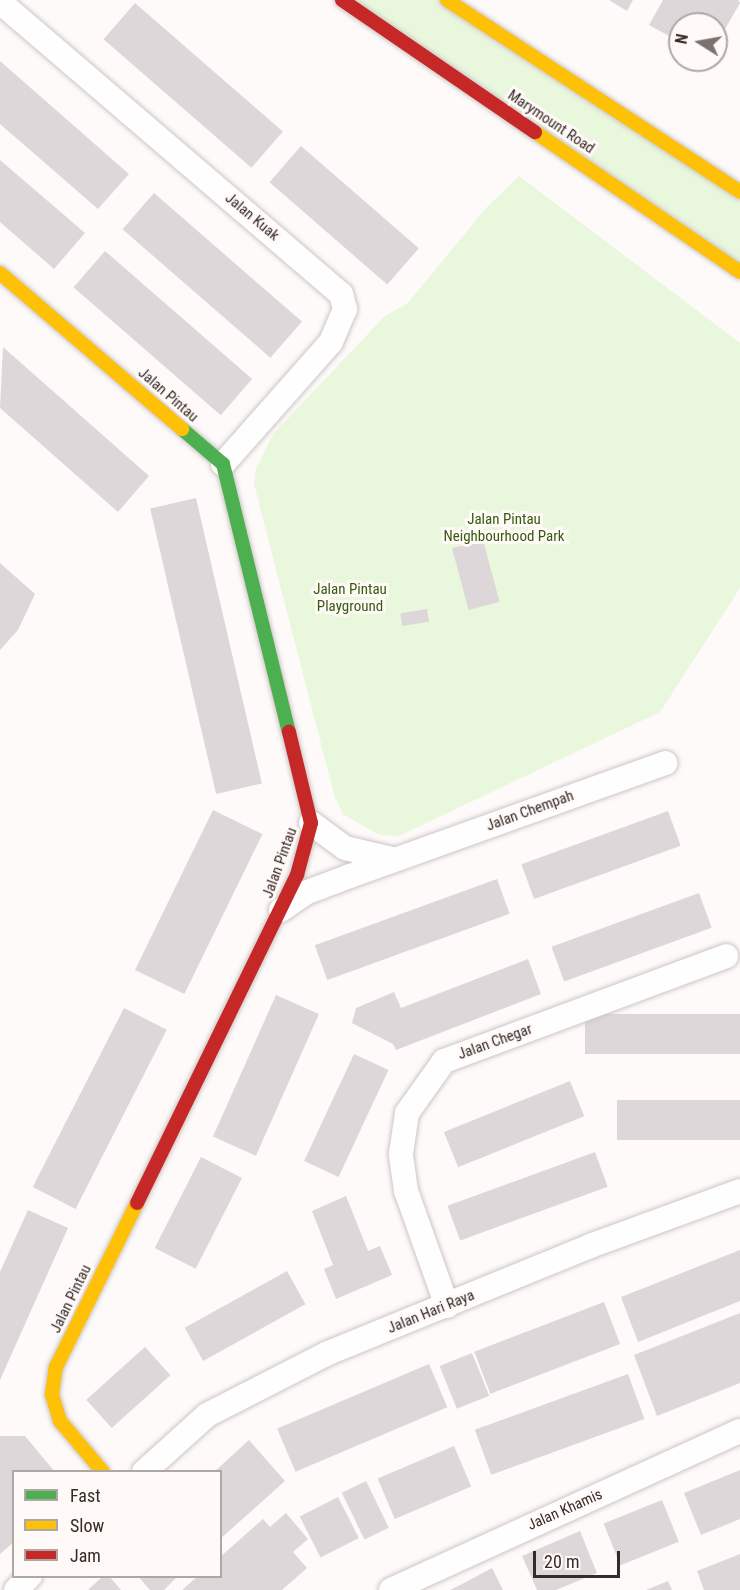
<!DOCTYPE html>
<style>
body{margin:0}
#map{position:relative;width:740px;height:1590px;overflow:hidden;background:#fdfaf9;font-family:"Roboto Condensed",sans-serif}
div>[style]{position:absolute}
.green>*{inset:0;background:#e9f7dd}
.building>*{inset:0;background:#ddd7da;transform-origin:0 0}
.roads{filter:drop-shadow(0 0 2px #cdc6c4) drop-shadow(0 0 2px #cdc6c4)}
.street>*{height:24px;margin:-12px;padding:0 12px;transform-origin:12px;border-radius:12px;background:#fffefe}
.fast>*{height:14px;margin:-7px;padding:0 7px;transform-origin:7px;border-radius:7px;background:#4caf50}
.slow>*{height:14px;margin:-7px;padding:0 7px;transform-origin:7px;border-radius:7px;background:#ffc107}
.jam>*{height:14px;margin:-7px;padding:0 7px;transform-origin:7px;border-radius:7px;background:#c62828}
span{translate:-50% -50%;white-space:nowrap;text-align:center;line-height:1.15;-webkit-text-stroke:6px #fff9f7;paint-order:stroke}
.street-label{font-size:15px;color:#362b27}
.park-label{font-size:15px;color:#365b0f}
.legend{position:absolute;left:12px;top:1470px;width:210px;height:108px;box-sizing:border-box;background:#fff9f7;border:2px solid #afa7a4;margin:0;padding:8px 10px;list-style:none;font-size:18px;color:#362b27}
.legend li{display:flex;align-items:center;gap:12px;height:30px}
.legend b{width:30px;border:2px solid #afa7a4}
.north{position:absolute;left:668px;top:12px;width:60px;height:60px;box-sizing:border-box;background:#fff9f7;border:2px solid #afa7a4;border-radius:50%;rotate:281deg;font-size:16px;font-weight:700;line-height:24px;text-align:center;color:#362b27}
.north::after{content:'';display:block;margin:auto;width:21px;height:27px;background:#7c7370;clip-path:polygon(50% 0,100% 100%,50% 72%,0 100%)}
.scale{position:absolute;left:533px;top:1551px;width:87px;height:27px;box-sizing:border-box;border:3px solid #362b27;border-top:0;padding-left:8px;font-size:18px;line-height:21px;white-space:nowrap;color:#362b27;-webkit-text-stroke:4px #fff9f7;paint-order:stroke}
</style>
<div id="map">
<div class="green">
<i style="clip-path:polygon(342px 0,447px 0,740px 192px,740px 272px)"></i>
<i style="clip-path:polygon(519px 176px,740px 343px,740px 588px,660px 712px,399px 836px,380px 835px,344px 815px,335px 798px,254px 484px,256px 469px,273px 434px,385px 316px,407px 304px,487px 207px)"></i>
</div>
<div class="building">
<i style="clip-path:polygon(609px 0,633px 0,627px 11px)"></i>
<i style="clip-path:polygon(663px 0,738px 0,740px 3px,716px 45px,716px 24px,680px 24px,680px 42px,649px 25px)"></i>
<i style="left:135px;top:3px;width:196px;height:48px;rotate:41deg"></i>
<i style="clip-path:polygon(0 61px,129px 174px,98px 209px,0 124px)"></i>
<i style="left:301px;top:146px;width:156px;height:48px;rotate:41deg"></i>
<i style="clip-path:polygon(0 160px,85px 233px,54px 269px,0 222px)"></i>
<i style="left:154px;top:193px;width:196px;height:48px;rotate:41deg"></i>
<i style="left:105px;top:251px;width:195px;height:48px;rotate:41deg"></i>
<i style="clip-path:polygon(3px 347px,149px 476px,118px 512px,0 408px)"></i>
<i style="left:196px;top:498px;width:293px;height:47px;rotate:77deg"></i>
<i style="left:483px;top:540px;width:64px;height:32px;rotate:75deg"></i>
<i style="clip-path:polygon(0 563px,35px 594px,18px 630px,0 650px)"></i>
<i style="left:427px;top:609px;width:13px;height:27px;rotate:81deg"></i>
<i style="left:213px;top:810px;width:55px;height:178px;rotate:26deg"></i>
<i style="left:668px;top:811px;width:37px;height:156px;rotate:70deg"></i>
<i style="left:497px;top:879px;width:37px;height:194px;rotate:70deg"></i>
<i style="left:699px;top:893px;width:37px;height:157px;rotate:70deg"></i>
<i style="clip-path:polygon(528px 959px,541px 994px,396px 1050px,393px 1044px,352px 1023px,356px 1008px,394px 992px,401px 1008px)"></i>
<i style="left:276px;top:995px;width:47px;height:155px;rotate:24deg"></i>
<i style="left:124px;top:1008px;width:48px;height:201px;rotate:27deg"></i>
<i style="left:740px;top:1014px;width:40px;height:155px;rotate:90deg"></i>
<i style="left:354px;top:1054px;width:38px;height:118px;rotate:25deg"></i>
<i style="left:570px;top:1081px;width:38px;height:136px;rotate:68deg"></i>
<i style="left:740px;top:1100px;width:40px;height:123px;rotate:90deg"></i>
<i style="left:595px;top:1152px;width:37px;height:157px;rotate:70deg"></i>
<i style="left:201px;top:1157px;width:46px;height:102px;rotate:27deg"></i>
<i style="clip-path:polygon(346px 1196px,368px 1251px,380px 1246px,392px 1275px,336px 1299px,324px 1269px,333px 1265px,312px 1211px)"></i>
<i style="clip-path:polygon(28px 1210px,68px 1228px,0 1380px,0 1272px)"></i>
<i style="clip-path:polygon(740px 1250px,740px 1301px,638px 1342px,621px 1297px)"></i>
<i style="left:287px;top:1271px;width:38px;height:117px;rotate:61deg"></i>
<i style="left:604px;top:1302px;width:45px;height:139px;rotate:69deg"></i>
<i style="clip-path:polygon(740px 1313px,740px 1383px,657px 1416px,634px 1355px)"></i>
<i style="left:145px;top:1347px;width:38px;height:79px;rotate:48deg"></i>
<i style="left:472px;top:1353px;width:46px;height:35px;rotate:68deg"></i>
<i style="left:429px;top:1364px;width:47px;height:165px;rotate:67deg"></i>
<i style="left:628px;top:1374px;width:48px;height:163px;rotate:70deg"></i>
<i style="clip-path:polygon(0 1436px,25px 1436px,55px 1472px,14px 1472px,14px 1542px,0 1554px)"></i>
<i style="clip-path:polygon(249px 1440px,285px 1481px,220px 1539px,220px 1472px,214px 1472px)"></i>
<i style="left:454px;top:1446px;width:44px;height:83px;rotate:67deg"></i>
<i style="clip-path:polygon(740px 1470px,740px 1519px,701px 1535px,684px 1493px)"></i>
<i style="left:366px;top:1481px;width:52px;height:27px;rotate:64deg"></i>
<i style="left:338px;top:1497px;width:46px;height:43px;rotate:63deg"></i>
<i style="left:662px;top:1500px;width:45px;height:63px;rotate:68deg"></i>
<i style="clip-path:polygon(286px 1513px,308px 1539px,293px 1552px,307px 1568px,282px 1590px,182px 1590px,198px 1576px,220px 1576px,220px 1557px,263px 1519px,270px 1527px)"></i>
<i style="clip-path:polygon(580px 1531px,597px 1573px,556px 1590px,537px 1590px,522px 1556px)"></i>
<i style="clip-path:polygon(740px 1554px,740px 1590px,704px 1590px,697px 1571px)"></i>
<i style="clip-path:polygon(492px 1568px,503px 1590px,450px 1590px,464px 1583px)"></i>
<i style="clip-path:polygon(103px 1576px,109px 1576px,121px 1590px,88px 1590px)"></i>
<i style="clip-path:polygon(138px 1576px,178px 1576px,164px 1590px,150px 1590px)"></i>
<i style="clip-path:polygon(668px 1581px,672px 1590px,646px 1590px)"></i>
</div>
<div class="roads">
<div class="street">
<i style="left:0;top:2px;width:449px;rotate:40.6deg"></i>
<i style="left:341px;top:294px;width:16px;rotate:75deg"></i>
<i style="left:345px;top:309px;width:36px;rotate:113deg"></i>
<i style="left:331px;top:342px;width:163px;rotate:131.5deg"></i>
<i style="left:311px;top:823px;width:42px;rotate:36.3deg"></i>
<i style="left:345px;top:848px;width:48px;rotate:13.2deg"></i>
<i style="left:281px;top:910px;width:29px;rotate:-35deg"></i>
<i style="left:305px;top:893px;width:48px;rotate:-20.7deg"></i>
<i style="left:350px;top:876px;width:335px;rotate:-19.7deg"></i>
<i style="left:447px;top:1306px;width:122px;rotate:-109.6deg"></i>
<i style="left:406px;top:1191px;width:37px;rotate:-98deg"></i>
<i style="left:401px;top:1154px;width:41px;rotate:-81.7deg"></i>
<i style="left:407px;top:1113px;width:64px;rotate:-54.6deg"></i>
<i style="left:444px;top:1061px;width:301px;rotate:-20.4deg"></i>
<i style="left:144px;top:1472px;width:85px;rotate:-42.1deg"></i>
<i style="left:207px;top:1415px;width:136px;rotate:-27.1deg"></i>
<i style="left:328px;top:1353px;width:283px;rotate:-22.2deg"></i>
<i style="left:590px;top:1246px;width:160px;rotate:-20.1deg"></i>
<i style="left:16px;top:1590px;width:20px;rotate:-45deg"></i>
<i style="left:391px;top:1590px;width:384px;rotate:-24.5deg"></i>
</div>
<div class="fast">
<i style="left:182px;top:429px;width:54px;rotate:40.5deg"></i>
<i style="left:223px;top:464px;width:276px;rotate:76.2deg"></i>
</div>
<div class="slow">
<i style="left:447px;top:0;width:350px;rotate:33.2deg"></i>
<i style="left:535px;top:132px;width:248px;rotate:34.3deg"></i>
<i style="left:0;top:273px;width:240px;rotate:40.6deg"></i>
<i style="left:103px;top:1472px;width:67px;rotate:-130.1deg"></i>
<i style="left:60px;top:1421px;width:28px;rotate:-107deg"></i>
<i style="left:52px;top:1394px;width:27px;rotate:-82deg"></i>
<i style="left:56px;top:1367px;width:183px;rotate:-63.7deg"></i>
</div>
<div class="jam">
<i style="left:342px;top:0;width:234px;rotate:34.4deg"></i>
<i style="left:137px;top:1203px;width:365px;rotate:-64deg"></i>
<i style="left:297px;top:875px;width:54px;rotate:-74.9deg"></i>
<i style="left:311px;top:823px;width:94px;rotate:-103.6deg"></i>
</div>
</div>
<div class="street-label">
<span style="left:551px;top:122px;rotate:34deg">Marymount Road</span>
<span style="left:252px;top:217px;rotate:40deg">Jalan Kuak</span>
<span style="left:168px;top:395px;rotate:41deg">Jalan Pintau</span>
<span style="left:530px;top:811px;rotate:-20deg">Jalan Chempah</span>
<span style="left:280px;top:863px;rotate:-70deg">Jalan Pintau</span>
<span style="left:495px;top:1042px;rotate:-20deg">Jalan Chegar</span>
<span style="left:71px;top:1299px;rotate:-64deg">Jalan Pintau</span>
<span style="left:431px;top:1312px;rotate:-22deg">Jalan Hari Raya</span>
<span style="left:565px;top:1510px;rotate:-24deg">Jalan Khamis</span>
</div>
<div class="park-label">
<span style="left:504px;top:528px">Jalan Pintau<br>Neighbourhood Park</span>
<span style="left:350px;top:598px">Jalan Pintau<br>Playground</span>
</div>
<ul class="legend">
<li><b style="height:8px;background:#4caf50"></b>Fast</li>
<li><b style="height:8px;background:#ffc107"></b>Slow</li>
<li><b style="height:8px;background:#c62828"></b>Jam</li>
</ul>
<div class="north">N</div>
<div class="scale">20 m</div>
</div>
